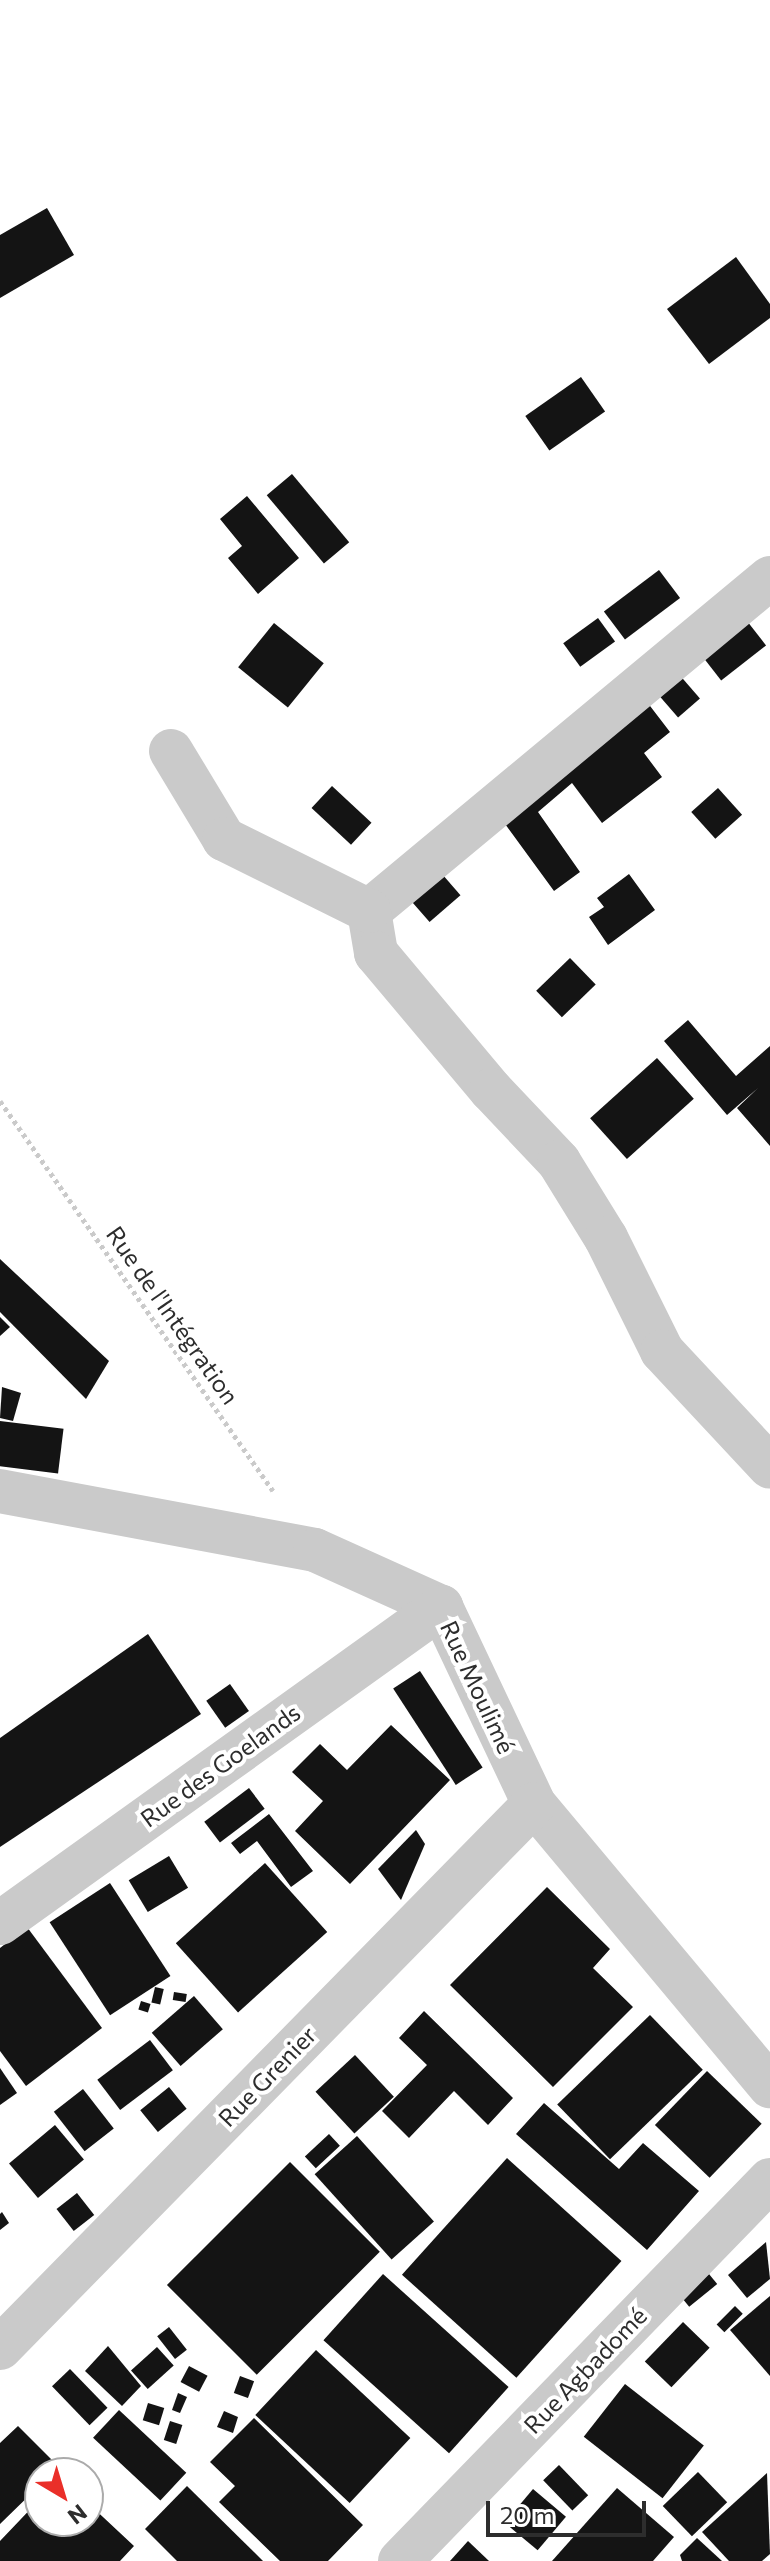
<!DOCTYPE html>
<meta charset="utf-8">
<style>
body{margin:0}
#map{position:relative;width:770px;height:2561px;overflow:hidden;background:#fff;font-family:Commissioner,sans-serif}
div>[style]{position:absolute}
.building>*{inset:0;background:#141414;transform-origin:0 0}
.path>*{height:5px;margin-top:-2.5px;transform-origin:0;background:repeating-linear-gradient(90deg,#cacaca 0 4px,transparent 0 8px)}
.minor>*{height:44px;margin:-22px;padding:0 22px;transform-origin:22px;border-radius:22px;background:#cacaca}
span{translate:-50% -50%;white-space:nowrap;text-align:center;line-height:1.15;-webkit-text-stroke:8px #fff;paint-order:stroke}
.street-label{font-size:24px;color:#2d2d2d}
.north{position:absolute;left:24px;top:2457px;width:80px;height:80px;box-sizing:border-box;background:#fff;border:2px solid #ababab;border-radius:50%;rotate:142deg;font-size:22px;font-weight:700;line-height:32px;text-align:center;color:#2d2d2d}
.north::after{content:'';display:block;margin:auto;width:28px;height:36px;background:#ea2f29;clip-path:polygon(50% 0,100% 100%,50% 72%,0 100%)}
.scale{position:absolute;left:486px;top:2501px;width:160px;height:36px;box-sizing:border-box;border:4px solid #2d2d2d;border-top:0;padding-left:10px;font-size:24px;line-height:28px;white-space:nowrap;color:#2d2d2d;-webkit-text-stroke:6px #fff;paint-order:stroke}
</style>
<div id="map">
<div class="building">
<i style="clip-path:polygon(47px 208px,74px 255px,0 298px,0 235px)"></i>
<i style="clip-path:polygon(736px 257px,770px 304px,770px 318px,709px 364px,667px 309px)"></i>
<i style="left:581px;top:377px;width:42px;height:68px;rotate:55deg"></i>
<i style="left:292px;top:474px;width:89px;height:33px;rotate:50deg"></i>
<i style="clip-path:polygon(247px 496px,299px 558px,258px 594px,228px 558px,242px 546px,220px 519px)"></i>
<i style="left:659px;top:570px;width:35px;height:69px;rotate:53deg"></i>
<i style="left:598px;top:618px;width:29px;height:43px;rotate:54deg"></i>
<i style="left:747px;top:621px;width:31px;height:57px;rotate:52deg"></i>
<i style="left:274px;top:623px;width:64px;height:57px;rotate:39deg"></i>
<i style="left:677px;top:672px;width:35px;height:29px;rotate:49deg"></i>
<i style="clip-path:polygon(647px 702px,670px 732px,644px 753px,662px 777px,602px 823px,572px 783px,538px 812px,580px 872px,554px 891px,497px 813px)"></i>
<i style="left:332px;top:786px;width:54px;height:30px;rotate:43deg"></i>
<i style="left:718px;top:788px;width:36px;height:36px;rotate:48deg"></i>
<i style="left:429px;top:859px;width:48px;height:41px;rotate:49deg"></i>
<i style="clip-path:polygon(629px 874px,655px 910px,608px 945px,589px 917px,604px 907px,597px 898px)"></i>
<i style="left:570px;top:958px;width:37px;height:47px;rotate:46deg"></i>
<i style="clip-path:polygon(688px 1020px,736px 1076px,770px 1046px,770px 1146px,737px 1108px,758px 1088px,727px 1115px,664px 1041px)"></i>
<i style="left:657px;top:1058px;width:55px;height:90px;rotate:48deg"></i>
<i style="clip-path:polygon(0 1259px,109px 1361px,86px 1399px,0 1312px)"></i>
<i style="clip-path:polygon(0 1317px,10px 1327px,0 1336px)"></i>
<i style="clip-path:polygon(2px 1387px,21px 1393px,13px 1421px,0 1418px)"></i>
<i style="left:0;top:1421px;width:64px;height:45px;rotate:7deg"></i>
<i style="clip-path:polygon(148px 1634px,201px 1714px,0 1847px,0 1738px)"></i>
<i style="left:420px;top:1671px;width:115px;height:32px;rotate:57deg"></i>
<i style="left:230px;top:1684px;width:33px;height:29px;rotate:55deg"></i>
<i style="clip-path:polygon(391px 1725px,450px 1780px,350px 1884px,295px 1831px,323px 1801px,292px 1772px,320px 1744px,347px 1770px)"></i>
<i style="left:249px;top:1788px;width:26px;height:56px;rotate:53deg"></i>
<i style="clip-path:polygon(269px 1814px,313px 1871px,291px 1887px,257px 1841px,240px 1854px,231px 1843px)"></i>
<i style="clip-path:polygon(416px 1830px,425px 1844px,401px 1900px,378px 1869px)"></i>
<i style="left:169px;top:1856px;width:37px;height:47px;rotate:59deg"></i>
<i style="left:265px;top:1863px;width:93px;height:120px;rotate:48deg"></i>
<i style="left:110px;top:1883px;width:111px;height:72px;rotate:57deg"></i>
<i style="clip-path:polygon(547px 1887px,610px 1949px,593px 1968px,633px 2007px,553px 2087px,450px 1985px)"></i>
<i style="clip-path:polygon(27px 1927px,102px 2028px,26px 2086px,0 2051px,0 1948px)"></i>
<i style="left:155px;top:1987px;width:9px;height:16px;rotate:13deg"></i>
<i style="left:174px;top:1992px;width:13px;height:8px;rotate:9deg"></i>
<i style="left:194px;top:1996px;width:44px;height:56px;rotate:49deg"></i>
<i style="left:141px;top:2001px;width:10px;height:9px;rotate:17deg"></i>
<i style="clip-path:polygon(424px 2011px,513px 2098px,488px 2125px,454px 2091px,409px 2138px,382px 2111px,427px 2065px,399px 2038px)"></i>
<i style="left:650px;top:2015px;width:76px;height:129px;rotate:46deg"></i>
<i style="left:150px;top:2040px;width:38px;height:66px;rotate:53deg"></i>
<i style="left:355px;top:2055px;width:57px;height:54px;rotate:47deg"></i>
<i style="clip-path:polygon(0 2068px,17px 2093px,0 2105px)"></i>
<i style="left:707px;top:2071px;width:76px;height:75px;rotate:44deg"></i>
<i style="left:169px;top:2087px;width:28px;height:37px;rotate:51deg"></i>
<i style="left:83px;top:2089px;width:50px;height:37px;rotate:52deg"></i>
<i style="clip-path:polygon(544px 2103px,619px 2169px,643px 2143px,699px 2191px,647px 2250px,516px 2134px)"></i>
<i style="left:55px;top:2125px;width:45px;height:60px;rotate:50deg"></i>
<i style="left:329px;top:2134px;width:16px;height:33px;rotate:47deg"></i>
<i style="left:357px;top:2136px;width:115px;height:57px;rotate:48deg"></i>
<i style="left:507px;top:2158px;width:154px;height:157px;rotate:42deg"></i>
<i style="left:290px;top:2162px;width:127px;height:174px;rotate:45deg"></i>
<i style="left:77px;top:2193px;width:28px;height:26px;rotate:52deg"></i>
<i style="clip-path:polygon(2px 2212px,9px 2223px,0 2230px,0 2214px)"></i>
<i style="clip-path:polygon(766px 2242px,770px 2279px,747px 2298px,728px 2275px)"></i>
<i style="left:383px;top:2274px;width:169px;height:89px;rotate:42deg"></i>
<i style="left:709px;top:2274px;width:13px;height:36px;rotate:51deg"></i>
<i style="clip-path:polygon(770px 2296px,770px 2376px,730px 2330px)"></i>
<i style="left:735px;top:2306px;width:11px;height:26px;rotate:45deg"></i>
<i style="left:683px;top:2322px;width:37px;height:55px;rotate:44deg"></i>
<i style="left:169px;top:2327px;width:29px;height:15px;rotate:52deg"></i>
<i style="clip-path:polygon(108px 2346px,141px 2386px,122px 2406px,85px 2371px)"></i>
<i style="left:157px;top:2347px;width:25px;height:35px;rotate:48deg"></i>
<i style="left:316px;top:2350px;width:129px;height:89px;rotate:43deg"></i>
<i style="left:189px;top:2366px;width:21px;height:18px;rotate:28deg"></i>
<i style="left:70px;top:2369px;width:54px;height:25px;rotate:46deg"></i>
<i style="left:240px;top:2376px;width:15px;height:18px;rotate:20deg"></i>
<i style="left:625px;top:2384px;width:100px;height:67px;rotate:38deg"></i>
<i style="clip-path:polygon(178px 2393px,187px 2397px,180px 2413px,172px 2410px)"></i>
<i style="left:148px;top:2403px;width:17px;height:18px;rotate:17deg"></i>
<i style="left:119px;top:2410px;width:92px;height:38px;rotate:43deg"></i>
<i style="clip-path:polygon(224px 2411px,238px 2417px,233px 2433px,217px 2427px)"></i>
<i style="clip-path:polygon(254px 2418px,363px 2525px,328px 2561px,280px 2561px,219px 2502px,235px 2486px,210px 2462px)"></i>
<i style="left:170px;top:2421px;width:13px;height:20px;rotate:18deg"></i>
<i style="clip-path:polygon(18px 2426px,59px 2467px,40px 2473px,40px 2485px,0 2524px,0 2443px)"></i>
<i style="left:559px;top:2465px;width:42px;height:22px;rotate:46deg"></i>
<i style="left:698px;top:2472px;width:42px;height:49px;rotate:46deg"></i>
<i style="clip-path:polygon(767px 2473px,770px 2554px,762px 2561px,729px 2561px,702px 2532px)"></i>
<i style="clip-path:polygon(187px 2486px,263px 2561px,177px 2561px,145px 2529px)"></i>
<i style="clip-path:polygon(617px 2488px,674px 2537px,653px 2561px,552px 2561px)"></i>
<i style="left:533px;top:2489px;width:43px;height:44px;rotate:40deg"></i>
<i style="clip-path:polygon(40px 2499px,40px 2521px,88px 2521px,88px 2503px,134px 2546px,120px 2561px,0 2561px,0 2541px)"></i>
<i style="clip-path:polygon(697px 2538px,722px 2561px,682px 2561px,680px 2555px)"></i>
<i style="clip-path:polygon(468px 2541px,489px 2561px,450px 2561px)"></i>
</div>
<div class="path">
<i style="left:0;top:1101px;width:476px;rotate:55deg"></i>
</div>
<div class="minor">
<i style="left:770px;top:578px;width:521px;rotate:140.29deg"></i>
<i style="left:369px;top:911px;width:43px;rotate:80.5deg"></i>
<i style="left:376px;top:953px;width:179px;rotate:50deg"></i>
<i style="left:491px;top:1090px;width:99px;rotate:46.6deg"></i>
<i style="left:559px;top:1162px;width:89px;rotate:58.3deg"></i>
<i style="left:606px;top:1238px;width:126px;rotate:63.6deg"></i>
<i style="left:662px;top:1351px;width:158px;rotate:47deg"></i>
<i style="left:171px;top:751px;width:103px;rotate:58.9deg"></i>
<i style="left:224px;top:839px;width:162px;rotate:26.4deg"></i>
<i style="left:0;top:1491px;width:320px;rotate:10.6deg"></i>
<i style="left:315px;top:1550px;width:138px;rotate:24.3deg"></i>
<i style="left:441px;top:1607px;width:218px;rotate:64.7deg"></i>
<i style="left:534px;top:1804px;width:368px;rotate:50.1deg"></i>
<i style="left:0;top:1923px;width:543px;rotate:-35.62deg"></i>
<i style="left:0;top:2348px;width:762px;rotate:-45.53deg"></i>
<i style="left:400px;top:2561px;width:531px;rotate:-45.84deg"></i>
</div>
<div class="street-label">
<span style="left:173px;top:1315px;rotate:55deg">Rue de l'Intégration</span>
<span style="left:478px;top:1687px;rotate:65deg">Rue Moulimé</span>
<span style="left:220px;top:1765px;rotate:-36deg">Rue des Goelands</span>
<span style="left:267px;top:2076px;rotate:-46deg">Rue Grenier</span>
<span style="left:585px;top:2370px;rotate:-46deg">Rue Agbadomé</span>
</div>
<div class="north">N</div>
<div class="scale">20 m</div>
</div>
